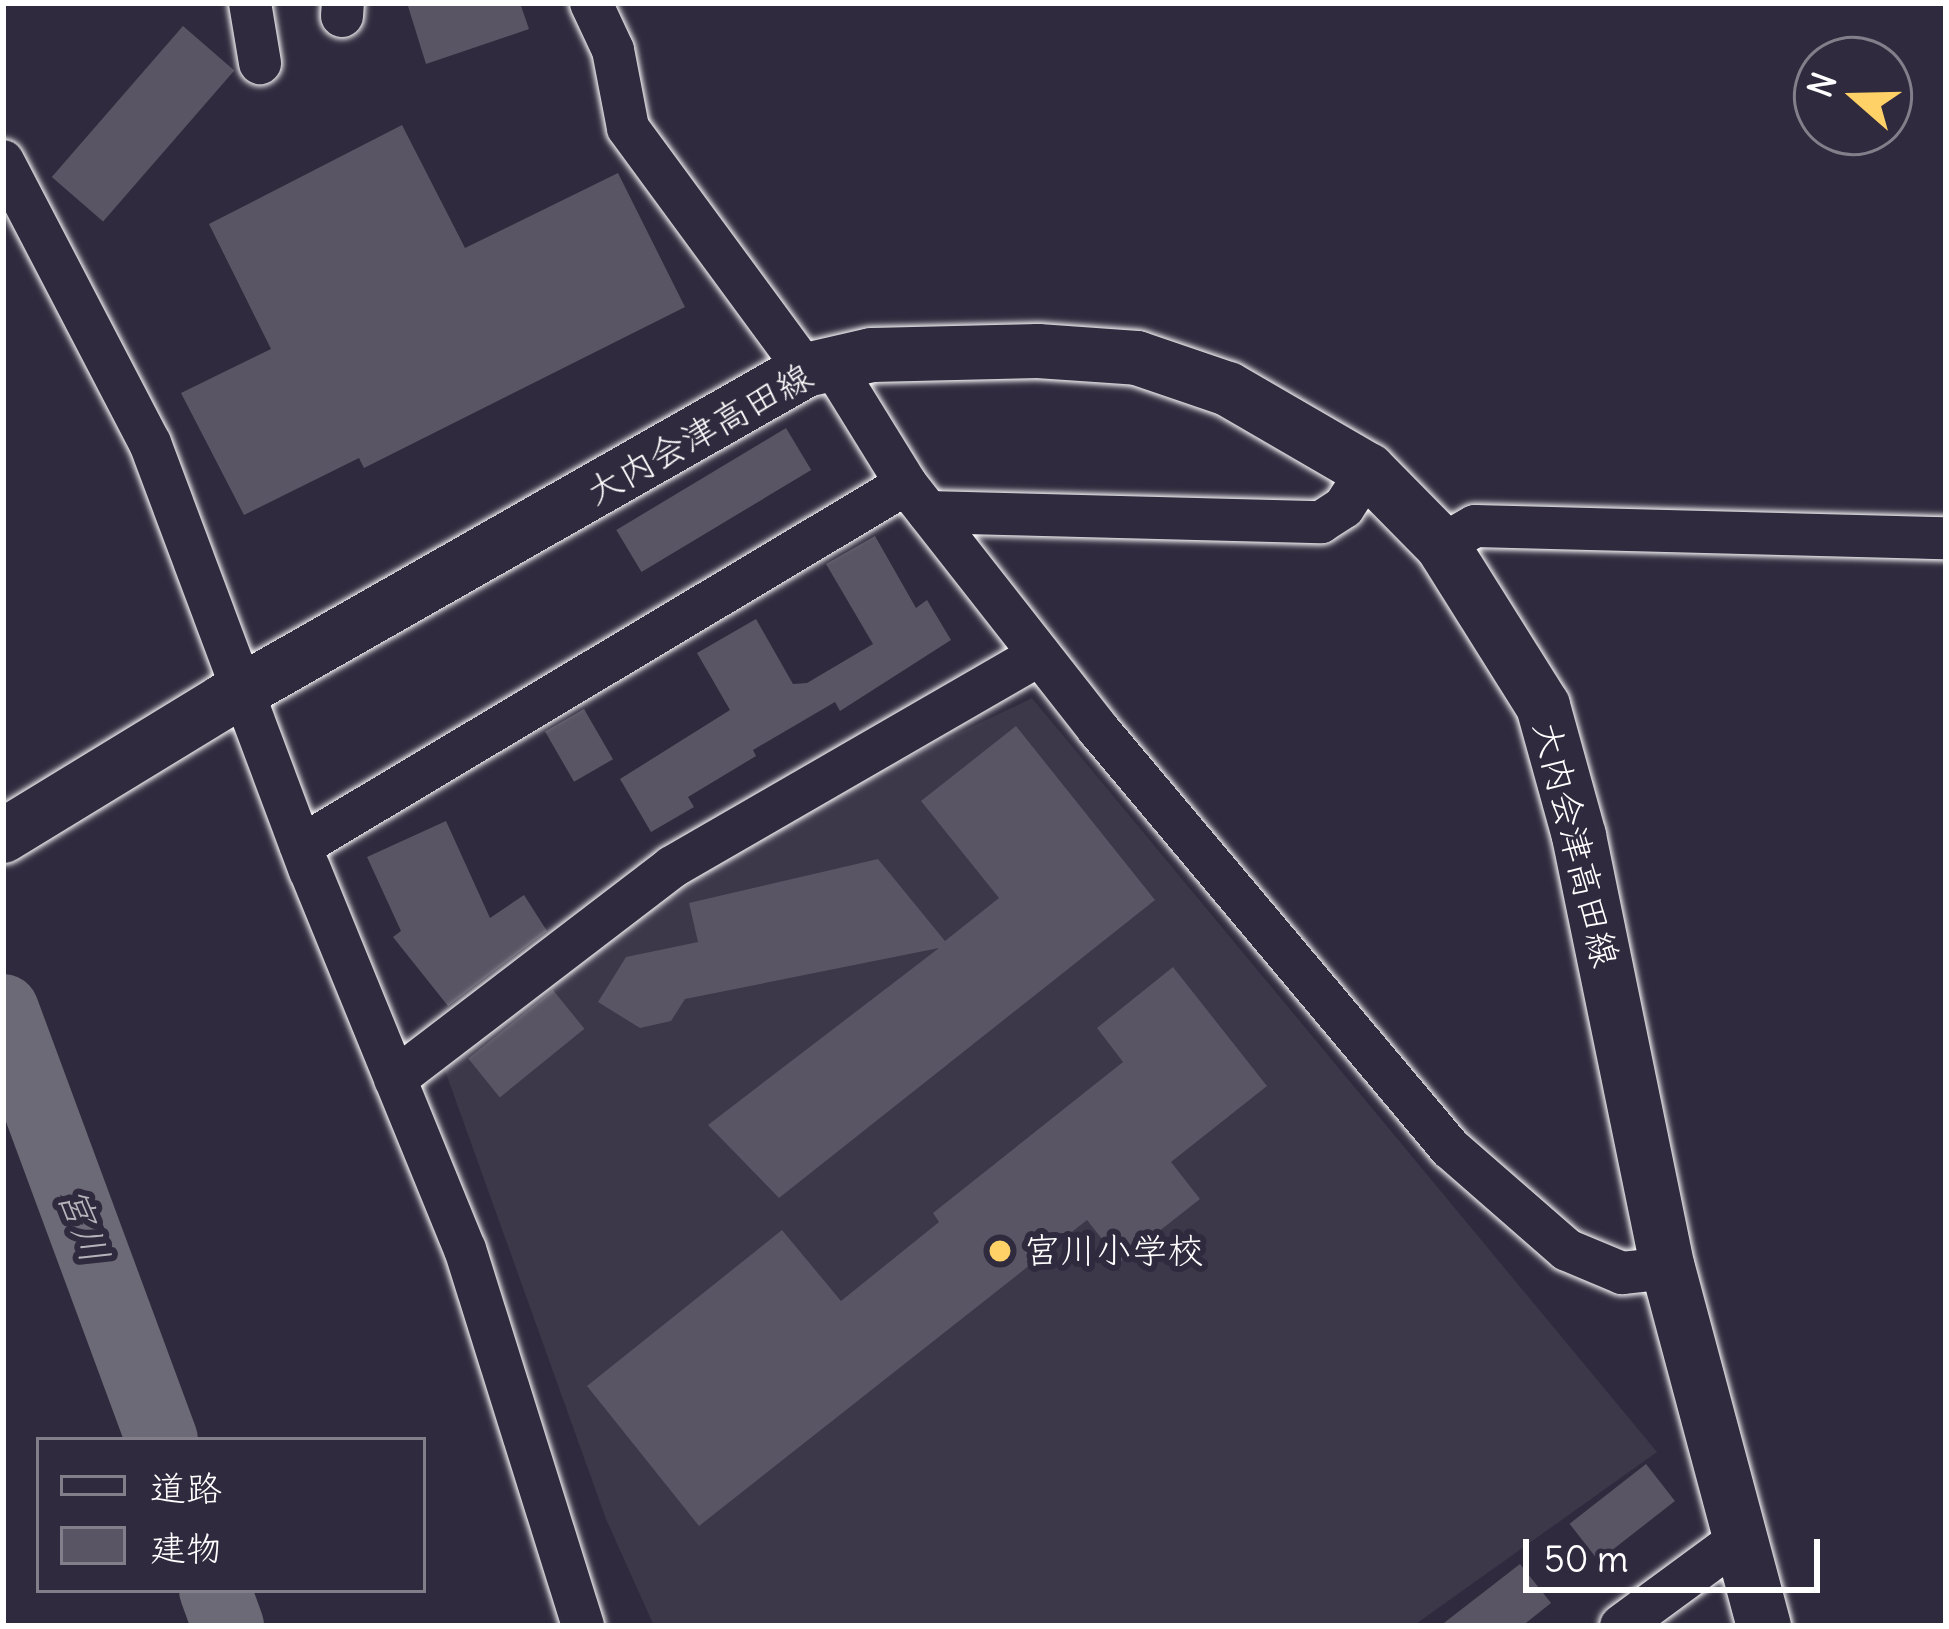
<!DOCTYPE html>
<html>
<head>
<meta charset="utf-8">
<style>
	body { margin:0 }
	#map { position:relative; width:1949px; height:1629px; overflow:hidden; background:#2f2a3d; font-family:Delius,"Klee One",sans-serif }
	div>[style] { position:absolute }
	.built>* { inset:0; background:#3c3749 }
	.river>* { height:72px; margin:-36px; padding:0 36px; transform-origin:36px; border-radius:36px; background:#6d6a77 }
	.building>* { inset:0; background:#595564; transform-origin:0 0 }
	.roads { filter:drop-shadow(0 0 3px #fff) drop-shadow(0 0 3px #fff) }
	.minor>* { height:42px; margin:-21px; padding:0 21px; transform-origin:21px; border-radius:21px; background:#2f2a3d }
	.major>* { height:54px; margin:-27px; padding:0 27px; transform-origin:27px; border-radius:27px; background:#2f2a3d }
	.dots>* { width:33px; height:33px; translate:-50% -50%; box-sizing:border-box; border:6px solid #2f2a3d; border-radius:50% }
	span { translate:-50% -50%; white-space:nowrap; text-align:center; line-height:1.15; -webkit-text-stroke:12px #2f2a3d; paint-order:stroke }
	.street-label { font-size:36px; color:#fff }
	.poi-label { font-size:36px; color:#fff }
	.left { translate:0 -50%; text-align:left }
	.water-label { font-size:39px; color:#b6b4bb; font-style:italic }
	.frame { position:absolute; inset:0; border:6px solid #fff; pointer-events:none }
	.legend { position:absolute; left:36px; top:1437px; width:390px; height:156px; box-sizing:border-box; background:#2f2a3d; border:3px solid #827f8b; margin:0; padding:15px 21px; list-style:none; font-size:36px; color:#fff }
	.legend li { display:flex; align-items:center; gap:24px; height:60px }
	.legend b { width:60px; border:3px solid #827f8b }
	.north { position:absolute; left:1793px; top:36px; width:120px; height:120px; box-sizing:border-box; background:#2f2a3d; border:3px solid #827f8b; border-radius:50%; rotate:290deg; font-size:33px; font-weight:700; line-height:48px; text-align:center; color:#fff }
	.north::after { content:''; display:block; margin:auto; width:42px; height:54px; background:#ffd166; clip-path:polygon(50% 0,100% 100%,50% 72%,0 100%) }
	.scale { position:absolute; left:1523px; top:1539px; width:297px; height:54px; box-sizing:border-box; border:6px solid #fff; border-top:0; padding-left:15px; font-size:36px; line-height:42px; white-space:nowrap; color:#fff; -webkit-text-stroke:9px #2f2a3d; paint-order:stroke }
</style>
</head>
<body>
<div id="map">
	<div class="built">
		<div style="clip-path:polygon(1032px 698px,1657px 1452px,1413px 1626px,654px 1626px,606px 1519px,438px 1051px,675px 869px)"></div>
	</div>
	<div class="river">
		<div style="left:3px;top:1010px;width:458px;rotate:69.7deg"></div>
		<div style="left:215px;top:1590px;width:38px;rotate:70deg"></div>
	</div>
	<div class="building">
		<div style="clip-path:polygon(407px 3px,520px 3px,529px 29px,426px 64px)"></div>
		<div style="left:183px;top:26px;width:68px;height:200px;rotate:41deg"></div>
		<div style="clip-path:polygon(402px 125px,465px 248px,618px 173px,685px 307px,364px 468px,359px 458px,244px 515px,181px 393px,271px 349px,209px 224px)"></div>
		<div style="left:786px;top:428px;width:49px;height:198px;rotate:59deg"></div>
		<div style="clip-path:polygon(875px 536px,916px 608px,927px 600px,951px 640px,840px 711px,835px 702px,753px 750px,756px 756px,688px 797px,694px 807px,651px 832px,620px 779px,730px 710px,697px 653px,756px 619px,793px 684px,807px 683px,873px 644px,826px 564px)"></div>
		<div style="left:584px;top:709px;width:58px;height:45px;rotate:60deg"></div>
		<div style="clip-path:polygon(1016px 726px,1155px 900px,779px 1198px,708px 1125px,939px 948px,685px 999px,671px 1021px,640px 1028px,598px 1002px,626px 957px,698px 942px,689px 903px,878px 859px,945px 941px,999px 898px,921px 801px)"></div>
		<div style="clip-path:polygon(446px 821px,490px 918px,524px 895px,547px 931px,448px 1006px,393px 937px,401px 931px,367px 857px)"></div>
		<div style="clip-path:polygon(1173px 967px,1267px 1086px,1171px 1162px,1200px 1199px,1120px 1262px,1087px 1220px,699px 1526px,587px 1386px,782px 1230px,841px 1301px,939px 1222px,933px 1213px,1123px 1062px,1097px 1028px)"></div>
		<div style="left:553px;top:990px;width:50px;height:109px;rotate:51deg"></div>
		<div style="left:1646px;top:1464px;width:47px;height:97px;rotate:52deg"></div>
		<div style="clip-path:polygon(1520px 1564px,1551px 1603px,1522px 1626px,1440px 1626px)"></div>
	</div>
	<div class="roads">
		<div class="minor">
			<div style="left:250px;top:3px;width:61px;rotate:80.5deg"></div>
			<div style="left:591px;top:3px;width:52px;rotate:64.9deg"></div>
			<div style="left:613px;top:50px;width:79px;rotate:79.1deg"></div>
			<div style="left:628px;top:128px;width:300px;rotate:53.7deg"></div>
			<div style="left:342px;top:16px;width:13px;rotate:-86deg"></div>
			<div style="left:3px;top:161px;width:318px;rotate:62.5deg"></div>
			<div style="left:150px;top:443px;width:456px;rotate:69.5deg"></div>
			<div style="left:310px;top:870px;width:409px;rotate:67.8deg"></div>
			<div style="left:465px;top:1249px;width:395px;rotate:72.6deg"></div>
			<div style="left:832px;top:364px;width:141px;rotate:58.3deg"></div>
			<div style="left:906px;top:484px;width:311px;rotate:51.9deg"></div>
			<div style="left:1098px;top:729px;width:547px;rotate:49.97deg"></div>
			<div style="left:1450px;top:1148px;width:155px;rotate:41.1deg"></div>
			<div style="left:1567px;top:1250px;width:60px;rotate:22.7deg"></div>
			<div style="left:1622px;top:1273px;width:46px;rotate:-6.2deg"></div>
			<div style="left:928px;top:512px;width:393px;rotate:1.5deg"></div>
			<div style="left:1321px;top:522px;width:27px;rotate:-33deg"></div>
			<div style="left:1344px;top:507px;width:44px;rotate:-57deg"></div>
			<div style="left:1442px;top:545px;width:38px;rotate:-30deg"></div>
			<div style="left:1475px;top:526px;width:471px;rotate:1.5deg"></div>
			<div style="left:301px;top:846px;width:705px;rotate:-30.89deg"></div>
			<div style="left:395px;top:1079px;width:349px;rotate:-37.4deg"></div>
			<div style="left:672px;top:867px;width:424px;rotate:-30deg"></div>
			<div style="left:1621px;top:1626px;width:150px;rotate:-36.3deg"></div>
		</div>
		<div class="major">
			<div style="left:3px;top:836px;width:259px;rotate:-31.4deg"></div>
			<div style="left:224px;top:701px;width:670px;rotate:-29.63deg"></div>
			<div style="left:806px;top:370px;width:68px;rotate:-12.8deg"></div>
			<div style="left:872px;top:355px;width:166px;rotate:-1.4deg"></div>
			<div style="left:1038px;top:351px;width:99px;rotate:4deg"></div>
			<div style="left:1137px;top:358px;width:96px;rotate:18.8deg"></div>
			<div style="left:1228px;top:389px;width:162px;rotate:30.1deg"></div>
			<div style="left:1368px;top:470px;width:105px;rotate:45.4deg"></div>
			<div style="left:1442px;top:545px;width:190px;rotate:57.9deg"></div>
			<div style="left:1543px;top:706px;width:135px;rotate:74.5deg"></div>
			<div style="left:1579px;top:836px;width:441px;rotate:78.4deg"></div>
			<div style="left:1668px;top:1268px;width:371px;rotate:75deg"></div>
		</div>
	</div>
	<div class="dots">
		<div style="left:1000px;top:1251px;background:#ffd166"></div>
	</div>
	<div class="street-label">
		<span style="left:699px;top:434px;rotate:-29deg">大内会津高田線</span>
		<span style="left:1576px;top:844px;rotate:76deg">大内会津高田線</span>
	</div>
	<div class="poi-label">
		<span class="left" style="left:1024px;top:1251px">宮川小学校</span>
	</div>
	<div class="water-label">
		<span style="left:83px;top:1225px;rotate:70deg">宮川</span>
	</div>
	<div class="frame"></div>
	<ul class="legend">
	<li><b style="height:15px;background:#2f2a3d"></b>道路</li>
	<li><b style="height:33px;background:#595564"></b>建物</li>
	</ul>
	<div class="north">N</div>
	<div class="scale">50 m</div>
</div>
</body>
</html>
